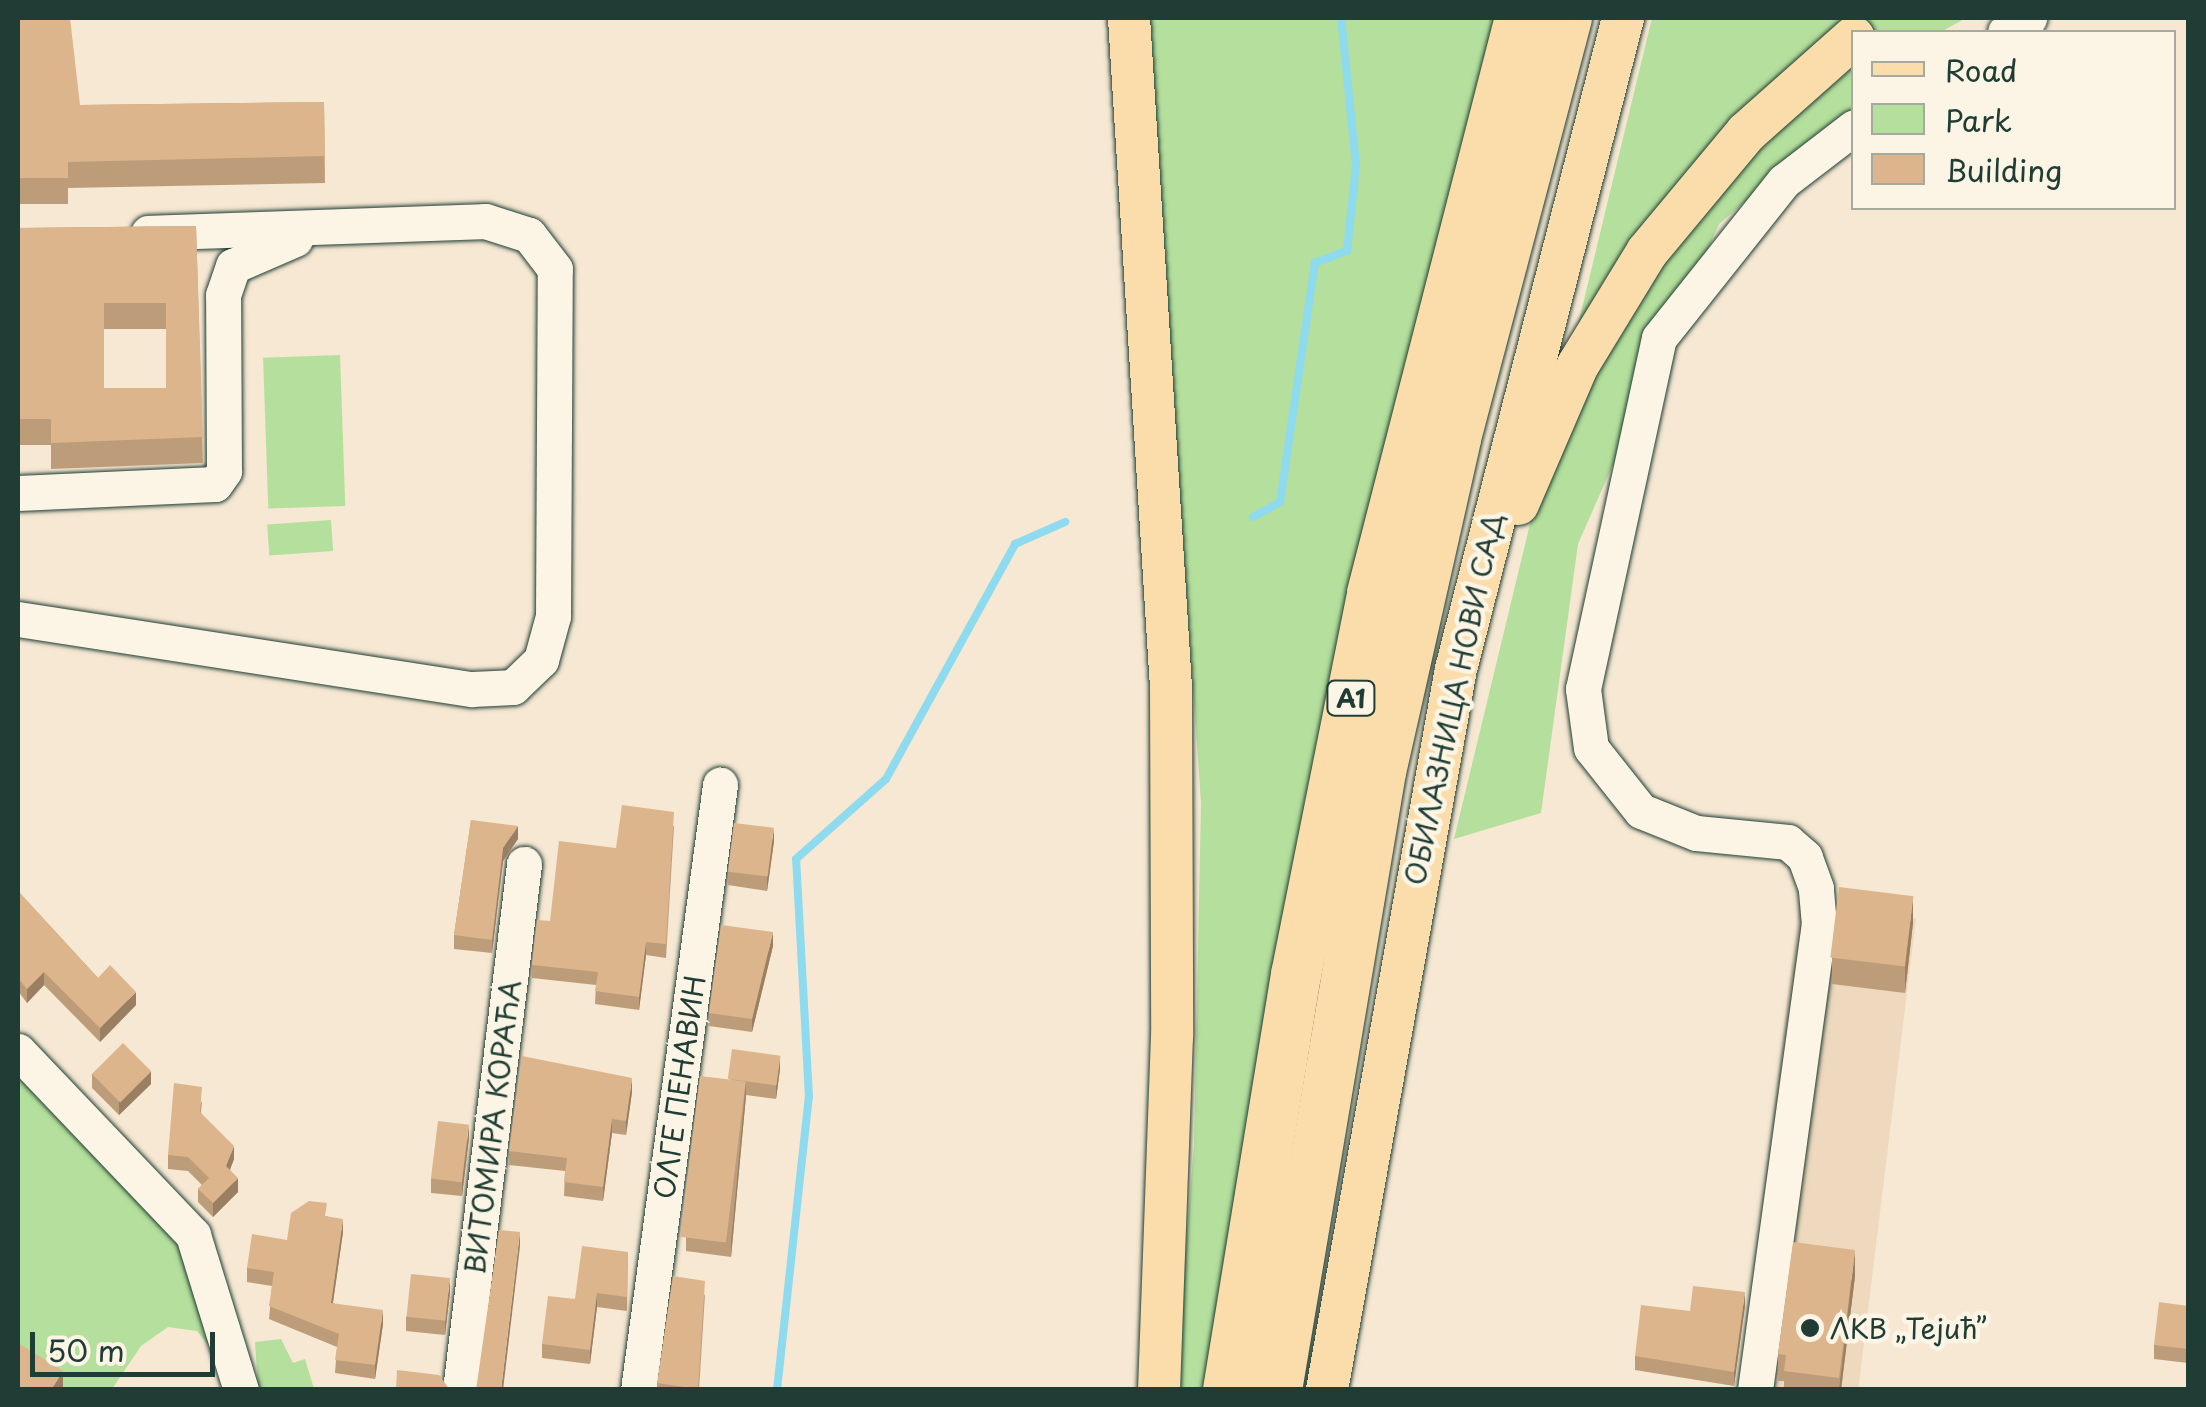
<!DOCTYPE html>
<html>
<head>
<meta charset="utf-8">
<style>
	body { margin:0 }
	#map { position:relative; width:2206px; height:1407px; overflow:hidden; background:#f6e8d3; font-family:"Playpen Sans",sans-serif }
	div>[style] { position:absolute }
	.built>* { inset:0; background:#eed9be; transform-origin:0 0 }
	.green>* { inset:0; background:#b5df9c; transform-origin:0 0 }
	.stream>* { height:8px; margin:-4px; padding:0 4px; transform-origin:4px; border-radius:4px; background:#8edaee }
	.roads { filter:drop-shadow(0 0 2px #1f3d34) drop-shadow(0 0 2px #1f3d34) }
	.minor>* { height:35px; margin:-17.5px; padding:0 17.5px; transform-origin:17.5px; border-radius:17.5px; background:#fcf5e5 }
	.major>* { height:42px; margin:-21px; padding:0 21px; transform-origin:21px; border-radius:21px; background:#faddab }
	.highway>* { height:50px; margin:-25px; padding:0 25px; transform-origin:25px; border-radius:25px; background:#faddab }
	.wall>* { inset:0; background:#bd9c79 }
	.shaded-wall>* { inset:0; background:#9a7f63 }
	.building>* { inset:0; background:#dcb58d; transform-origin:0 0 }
	.dots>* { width:28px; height:28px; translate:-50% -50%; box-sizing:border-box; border:5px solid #fcf5e5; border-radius:50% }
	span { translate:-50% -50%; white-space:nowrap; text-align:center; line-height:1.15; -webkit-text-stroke:9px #fcf5e5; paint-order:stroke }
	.shield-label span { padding:2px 8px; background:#fcf5e5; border:2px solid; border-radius:8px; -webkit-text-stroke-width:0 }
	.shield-label { font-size:25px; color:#1f3d34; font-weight:700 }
	.street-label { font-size:28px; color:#1f3d34 }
	.poi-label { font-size:28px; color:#1f3d34 }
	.left { translate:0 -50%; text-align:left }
	.frame { position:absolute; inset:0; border:20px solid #1f3d34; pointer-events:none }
	.legend { position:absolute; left:1851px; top:30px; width:325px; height:180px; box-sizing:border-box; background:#fcf5e5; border:2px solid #a4ab9e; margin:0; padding:12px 18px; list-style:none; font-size:30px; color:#1f3d34 }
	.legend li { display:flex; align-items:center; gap:20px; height:50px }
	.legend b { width:50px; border:2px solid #a4ab9e }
	.scale { position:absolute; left:30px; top:1332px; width:185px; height:45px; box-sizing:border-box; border:5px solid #1f3d34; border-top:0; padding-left:12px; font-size:30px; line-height:35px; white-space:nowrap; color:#1f3d34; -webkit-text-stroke:8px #fcf5e5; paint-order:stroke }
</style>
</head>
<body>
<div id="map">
	<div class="built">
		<div style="left:1799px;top:904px;width:118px;height:489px;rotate:7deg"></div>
	</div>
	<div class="green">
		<div style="clip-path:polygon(1147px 18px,1496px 18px,1271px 976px,1203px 1390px,1174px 1389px,1194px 1145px,1201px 803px)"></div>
		<div style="clip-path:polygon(1652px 18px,1966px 18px,1941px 32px,1854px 32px,1853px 108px,1719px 224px,1578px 544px,1541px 813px,1454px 839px)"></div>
		<div style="left:340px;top:355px;width:151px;height:77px;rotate:88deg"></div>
		<div style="left:331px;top:520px;width:31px;height:64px;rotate:86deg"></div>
		<div style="clip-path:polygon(18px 1076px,180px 1244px,209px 1346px,197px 1331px,168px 1327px,141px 1346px,112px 1389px,50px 1389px,18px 1370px)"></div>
		<div style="clip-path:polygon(281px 1339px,293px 1363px,305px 1359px,314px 1389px,258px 1389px,255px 1342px)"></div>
	</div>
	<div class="stream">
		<div style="left:1253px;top:517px;width:31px;rotate:-29deg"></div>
		<div style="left:1280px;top:502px;width:242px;rotate:-81.7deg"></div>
		<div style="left:1315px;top:263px;width:34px;rotate:-21deg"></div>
		<div style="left:1347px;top:251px;width:86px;rotate:-84deg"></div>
		<div style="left:1356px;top:165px;width:148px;rotate:-95.8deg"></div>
		<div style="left:777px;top:1390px;width:295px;rotate:-83.8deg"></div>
		<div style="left:809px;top:1097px;width:238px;rotate:-93.1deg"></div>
		<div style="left:796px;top:859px;width:120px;rotate:-41.6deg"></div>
		<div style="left:886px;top:779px;width:268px;rotate:-61.2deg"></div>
		<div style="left:1015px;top:544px;width:55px;rotate:-23.7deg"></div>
	</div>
	<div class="roads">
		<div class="minor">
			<div style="left:2005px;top:32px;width:28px;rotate:-30deg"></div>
			<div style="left:18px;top:493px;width:197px;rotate:-2.6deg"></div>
			<div style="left:215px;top:484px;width:16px;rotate:-55deg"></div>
			<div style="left:224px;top:471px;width:176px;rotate:-90.3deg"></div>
			<div style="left:223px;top:295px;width:31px;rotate:-71deg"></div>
			<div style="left:233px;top:266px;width:68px;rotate:-23.5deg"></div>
			<div style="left:18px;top:619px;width:459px;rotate:8.8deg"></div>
			<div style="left:472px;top:689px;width:41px;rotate:-2.8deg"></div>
			<div style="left:513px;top:687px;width:39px;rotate:-44deg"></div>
			<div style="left:541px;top:660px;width:46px;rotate:-74.7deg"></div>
			<div style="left:553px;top:616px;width:347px;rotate:-89.7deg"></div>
			<div style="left:555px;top:269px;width:43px;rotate:-127.4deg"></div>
			<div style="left:529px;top:235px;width:46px;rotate:-162.3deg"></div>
			<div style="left:485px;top:221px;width:337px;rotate:178deg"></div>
			<div style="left:18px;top:1051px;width:254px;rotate:46.4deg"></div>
			<div style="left:193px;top:1235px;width:162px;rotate:72.8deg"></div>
			<div style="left:460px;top:1390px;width:530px;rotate:-83.06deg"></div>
			<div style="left:638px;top:1390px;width:611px;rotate:-82.28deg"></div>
			<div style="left:1755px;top:1390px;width:469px;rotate:-82.2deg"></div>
			<div style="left:1819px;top:925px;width:37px;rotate:-95deg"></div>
			<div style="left:1816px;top:888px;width:33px;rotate:-110deg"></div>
			<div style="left:1805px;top:857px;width:23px;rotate:-139deg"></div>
			<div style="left:1788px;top:842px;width:92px;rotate:-174.4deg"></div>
			<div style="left:1696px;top:833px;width:59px;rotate:-158.2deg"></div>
			<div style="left:1641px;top:811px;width:80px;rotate:-128.4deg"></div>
			<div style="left:1591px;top:748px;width:60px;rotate:-97.7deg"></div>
			<div style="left:1583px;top:689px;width:359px;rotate:-77.8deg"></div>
			<div style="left:1659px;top:338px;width:201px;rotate:-51.5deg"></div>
			<div style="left:1784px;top:181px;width:88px;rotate:-37.6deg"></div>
		</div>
		<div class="major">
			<div style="left:1129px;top:18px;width:670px;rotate:86.41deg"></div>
			<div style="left:1171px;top:687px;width:349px;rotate:89.8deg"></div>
			<div style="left:1172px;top:1036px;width:354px;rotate:92.1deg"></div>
			<div style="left:1518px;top:504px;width:151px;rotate:-66.7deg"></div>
			<div style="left:1578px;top:365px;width:132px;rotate:-58.6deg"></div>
			<div style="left:1647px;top:252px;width:155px;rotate:-50.2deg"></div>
			<div style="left:1746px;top:133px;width:144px;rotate:-41.6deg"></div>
			<div style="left:1327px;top:1390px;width:732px;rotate:-79.86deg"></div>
			<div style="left:1456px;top:669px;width:672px;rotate:-75.61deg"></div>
		</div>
		<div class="highway">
			<div style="left:1228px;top:1390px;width:421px;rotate:-80.7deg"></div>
			<div style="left:1296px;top:975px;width:389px;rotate:-78.7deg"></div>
			<div style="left:1372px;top:593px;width:594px;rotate:-75.57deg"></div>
			<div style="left:1277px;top:1390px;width:627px;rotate:-80.45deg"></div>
			<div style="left:1381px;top:772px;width:342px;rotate:-77.3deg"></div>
			<div style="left:1456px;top:438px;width:434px;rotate:-75.2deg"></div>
		</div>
	</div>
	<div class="wall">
		<div style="clip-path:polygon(18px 18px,80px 105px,324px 102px,325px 183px,68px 188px,68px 204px,18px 204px)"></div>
		<div style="clip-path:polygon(evenodd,196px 226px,203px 463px,51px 469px,51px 445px,18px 445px,18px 228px,196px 226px,104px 329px,166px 329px,166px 388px,104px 388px,104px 329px)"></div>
		<div style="clip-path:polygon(471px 820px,518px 839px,503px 861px,492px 953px,454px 949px,454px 935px)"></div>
		<div style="clip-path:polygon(674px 826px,666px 958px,646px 955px,639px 1010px,595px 1004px,596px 985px,532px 978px,532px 965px,550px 921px,616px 848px)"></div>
		<div style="clip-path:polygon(774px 841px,767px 891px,728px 885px,728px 872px)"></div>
		<div style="clip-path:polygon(18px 891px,98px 978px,136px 1005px,100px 1042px,44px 985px,27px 1003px,18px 991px)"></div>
		<div style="clip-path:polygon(1913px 923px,1905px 993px,1832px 984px,1832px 958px)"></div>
		<div style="clip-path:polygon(773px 946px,752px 1032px,709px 1026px,709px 1013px)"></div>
		<div style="clip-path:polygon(780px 1069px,776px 1099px,746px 1095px,731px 1257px,686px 1251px,686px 1237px,728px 1080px)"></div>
		<div style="clip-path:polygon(92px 1074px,151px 1084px,119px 1115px,92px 1088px)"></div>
		<div style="clip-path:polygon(632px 1092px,626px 1135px,612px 1133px,603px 1201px,564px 1196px,565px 1171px,509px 1165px,509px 1151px)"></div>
		<div style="clip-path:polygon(202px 1101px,201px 1113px,234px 1159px,230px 1170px,238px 1192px,213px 1217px,198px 1202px,198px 1189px,202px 1185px,188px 1171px,168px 1169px,168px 1155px)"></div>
		<div style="clip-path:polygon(469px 1138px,462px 1196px,431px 1193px,431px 1179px)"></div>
		<div style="clip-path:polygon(327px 1216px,343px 1232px,333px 1303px,383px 1324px,375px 1379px,335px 1373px,337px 1347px,269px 1319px,272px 1286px,247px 1282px,247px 1268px,287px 1240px)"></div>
		<div style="clip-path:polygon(628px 1252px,627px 1311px,597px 1307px,590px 1364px,542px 1358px,542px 1344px,575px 1299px)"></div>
		<div style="clip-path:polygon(1855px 1276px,1841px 1390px,1784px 1390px,1784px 1381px,1778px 1381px,1778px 1354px)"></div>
		<div style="clip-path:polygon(450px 1292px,445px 1335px,406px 1331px,406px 1317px)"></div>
		<div style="clip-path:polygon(705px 1294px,699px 1390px,657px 1390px,657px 1383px)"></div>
		<div style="clip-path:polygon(1745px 1306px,1734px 1386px,1635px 1370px,1635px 1356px,1690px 1311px)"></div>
		<div style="clip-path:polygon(2188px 1306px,2188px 1363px,2154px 1359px,2154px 1345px)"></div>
	</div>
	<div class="shaded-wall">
		<div style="clip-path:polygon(518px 826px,518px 839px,503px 861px,492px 953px,492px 940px,503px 848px)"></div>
		<div style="clip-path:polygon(774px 828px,774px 841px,767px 891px,767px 877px)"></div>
		<div style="clip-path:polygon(1913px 896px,1913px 923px,1905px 993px,1905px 967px)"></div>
		<div style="clip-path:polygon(773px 932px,773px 946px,752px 1032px,752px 1019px)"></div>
		<div style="clip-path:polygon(646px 942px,646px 955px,639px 1010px,639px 997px)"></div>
		<div style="clip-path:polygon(44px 972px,44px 985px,27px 1003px,27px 989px)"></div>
		<div style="clip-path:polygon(136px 992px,136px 1005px,100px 1042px,100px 1028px)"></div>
		<div style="clip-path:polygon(780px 1056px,780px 1069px,776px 1099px,776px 1086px)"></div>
		<div style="clip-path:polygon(151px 1071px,151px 1084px,119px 1115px,119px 1101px)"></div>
		<div style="clip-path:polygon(632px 1078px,632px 1092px,626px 1135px,626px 1121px)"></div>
		<div style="clip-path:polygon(746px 1082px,746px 1096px,731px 1257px,731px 1243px)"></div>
		<div style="clip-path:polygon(612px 1119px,612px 1133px,603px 1201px,603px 1187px)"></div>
		<div style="clip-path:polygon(469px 1125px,469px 1138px,462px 1196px,462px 1183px)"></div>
		<div style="clip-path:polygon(234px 1146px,234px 1159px,226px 1179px,226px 1166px)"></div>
		<div style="clip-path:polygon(238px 1178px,238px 1192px,213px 1217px,213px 1203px)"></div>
		<div style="clip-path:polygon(343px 1219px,343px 1232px,331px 1316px,331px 1303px)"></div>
		<div style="clip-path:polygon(520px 1232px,520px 1246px,503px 1390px,501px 1390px)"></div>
		<div style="clip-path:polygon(1855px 1250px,1855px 1276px,1841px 1390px,1839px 1390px)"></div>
		<div style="clip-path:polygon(450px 1278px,450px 1292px,445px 1335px,445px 1322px)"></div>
		<div style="clip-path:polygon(1745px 1292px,1745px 1306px,1734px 1386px,1734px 1372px)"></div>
		<div style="clip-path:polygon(597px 1293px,597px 1307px,590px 1364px,590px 1350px)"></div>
		<div style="clip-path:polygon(383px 1310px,383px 1324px,375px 1379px,375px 1365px)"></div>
		<div style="clip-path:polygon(63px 1371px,63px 1390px,51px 1390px)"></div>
	</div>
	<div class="building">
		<div style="clip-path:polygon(18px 18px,70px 18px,80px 105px,324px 102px,325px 156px,68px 162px,68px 178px,18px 178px)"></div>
		<div style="clip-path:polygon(evenodd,196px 226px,203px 437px,51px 443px,51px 419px,18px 419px,18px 228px,196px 226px,104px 303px,166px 303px,166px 388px,104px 388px,104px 303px)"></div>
		<div style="clip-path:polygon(622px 805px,674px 812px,666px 944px,646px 942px,639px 997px,595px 991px,598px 972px,532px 965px,537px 920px,550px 921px,559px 841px,616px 848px)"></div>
		<div style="clip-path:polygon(471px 820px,518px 826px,503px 848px,492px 940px,454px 935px)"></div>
		<div style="left:734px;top:823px;width:40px;height:49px;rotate:7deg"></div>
		<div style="left:1839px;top:887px;width:75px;height:71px;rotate:7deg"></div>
		<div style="clip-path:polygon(18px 891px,98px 978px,110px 965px,136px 992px,100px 1028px,44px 972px,27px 989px,18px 978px)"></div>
		<div style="clip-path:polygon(721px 925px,773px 932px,752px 1019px,709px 1013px)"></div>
		<div style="left:123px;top:1043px;width:40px;height:44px;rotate:45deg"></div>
		<div style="left:732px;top:1049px;width:49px;height:30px;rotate:8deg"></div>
		<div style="clip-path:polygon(522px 1056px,632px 1078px,626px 1121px,612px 1119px,603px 1187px,564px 1182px,567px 1158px,509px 1151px)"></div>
		<div style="left:700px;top:1076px;width:46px;height:162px;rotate:7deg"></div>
		<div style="clip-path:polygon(174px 1083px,202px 1087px,200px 1112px,234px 1146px,226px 1166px,238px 1178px,213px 1203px,198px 1189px,209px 1178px,188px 1157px,168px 1155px)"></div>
		<div style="left:438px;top:1121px;width:31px;height:58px;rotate:7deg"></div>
		<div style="clip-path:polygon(309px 1201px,327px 1203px,325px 1216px,343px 1219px,331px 1303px,383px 1310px,375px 1365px,335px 1360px,339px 1334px,269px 1306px,274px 1272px,247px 1268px,252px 1234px,287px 1240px,291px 1213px)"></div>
		<div style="clip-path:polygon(499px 1230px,520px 1232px,501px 1390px,476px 1390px)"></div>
		<div style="clip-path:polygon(1793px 1242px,1855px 1250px,1839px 1378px,1784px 1371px,1786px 1355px,1778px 1354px)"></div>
		<div style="clip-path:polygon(582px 1246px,628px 1252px,627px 1297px,597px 1293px,590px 1350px,542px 1344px,548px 1296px,575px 1299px)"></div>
		<div style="left:411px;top:1274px;width:39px;height:43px;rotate:6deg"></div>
		<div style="clip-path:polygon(673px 1276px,705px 1281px,698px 1389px,657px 1383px)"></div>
		<div style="clip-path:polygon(1693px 1286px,1745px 1292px,1734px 1372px,1635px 1356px,1641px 1305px,1690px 1311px)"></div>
		<div style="clip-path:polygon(2159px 1302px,2188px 1306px,2188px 1349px,2154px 1345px)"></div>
		<div style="clip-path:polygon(18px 1343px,63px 1371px,51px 1390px,18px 1390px)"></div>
		<div style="clip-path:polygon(397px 1370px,439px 1375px,450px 1390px,396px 1390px)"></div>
	</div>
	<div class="dots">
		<div style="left:1810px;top:1328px;background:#1f3d34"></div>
	</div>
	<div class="shield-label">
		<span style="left:1351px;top:698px">A1</span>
	</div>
	<div class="street-label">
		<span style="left:1453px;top:699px;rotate:-78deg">ОБИЛАЗНИЦА НОВИ САД</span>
		<span style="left:679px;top:1087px;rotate:-82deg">ОЛГЕ ПЕНАВИН</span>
		<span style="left:492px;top:1127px;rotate:-83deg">ВИТОМИРА КОРАЋА</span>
	</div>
	<div class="poi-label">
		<span class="left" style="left:1830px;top:1328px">ЛКВ „Тејић”</span>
	</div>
	<div class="frame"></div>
	<ul class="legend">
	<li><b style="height:12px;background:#faddab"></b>Road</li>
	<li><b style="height:28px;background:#b5df9c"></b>Park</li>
	<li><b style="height:28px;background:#dcb58d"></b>Building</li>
	</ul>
	<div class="scale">50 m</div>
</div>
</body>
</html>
